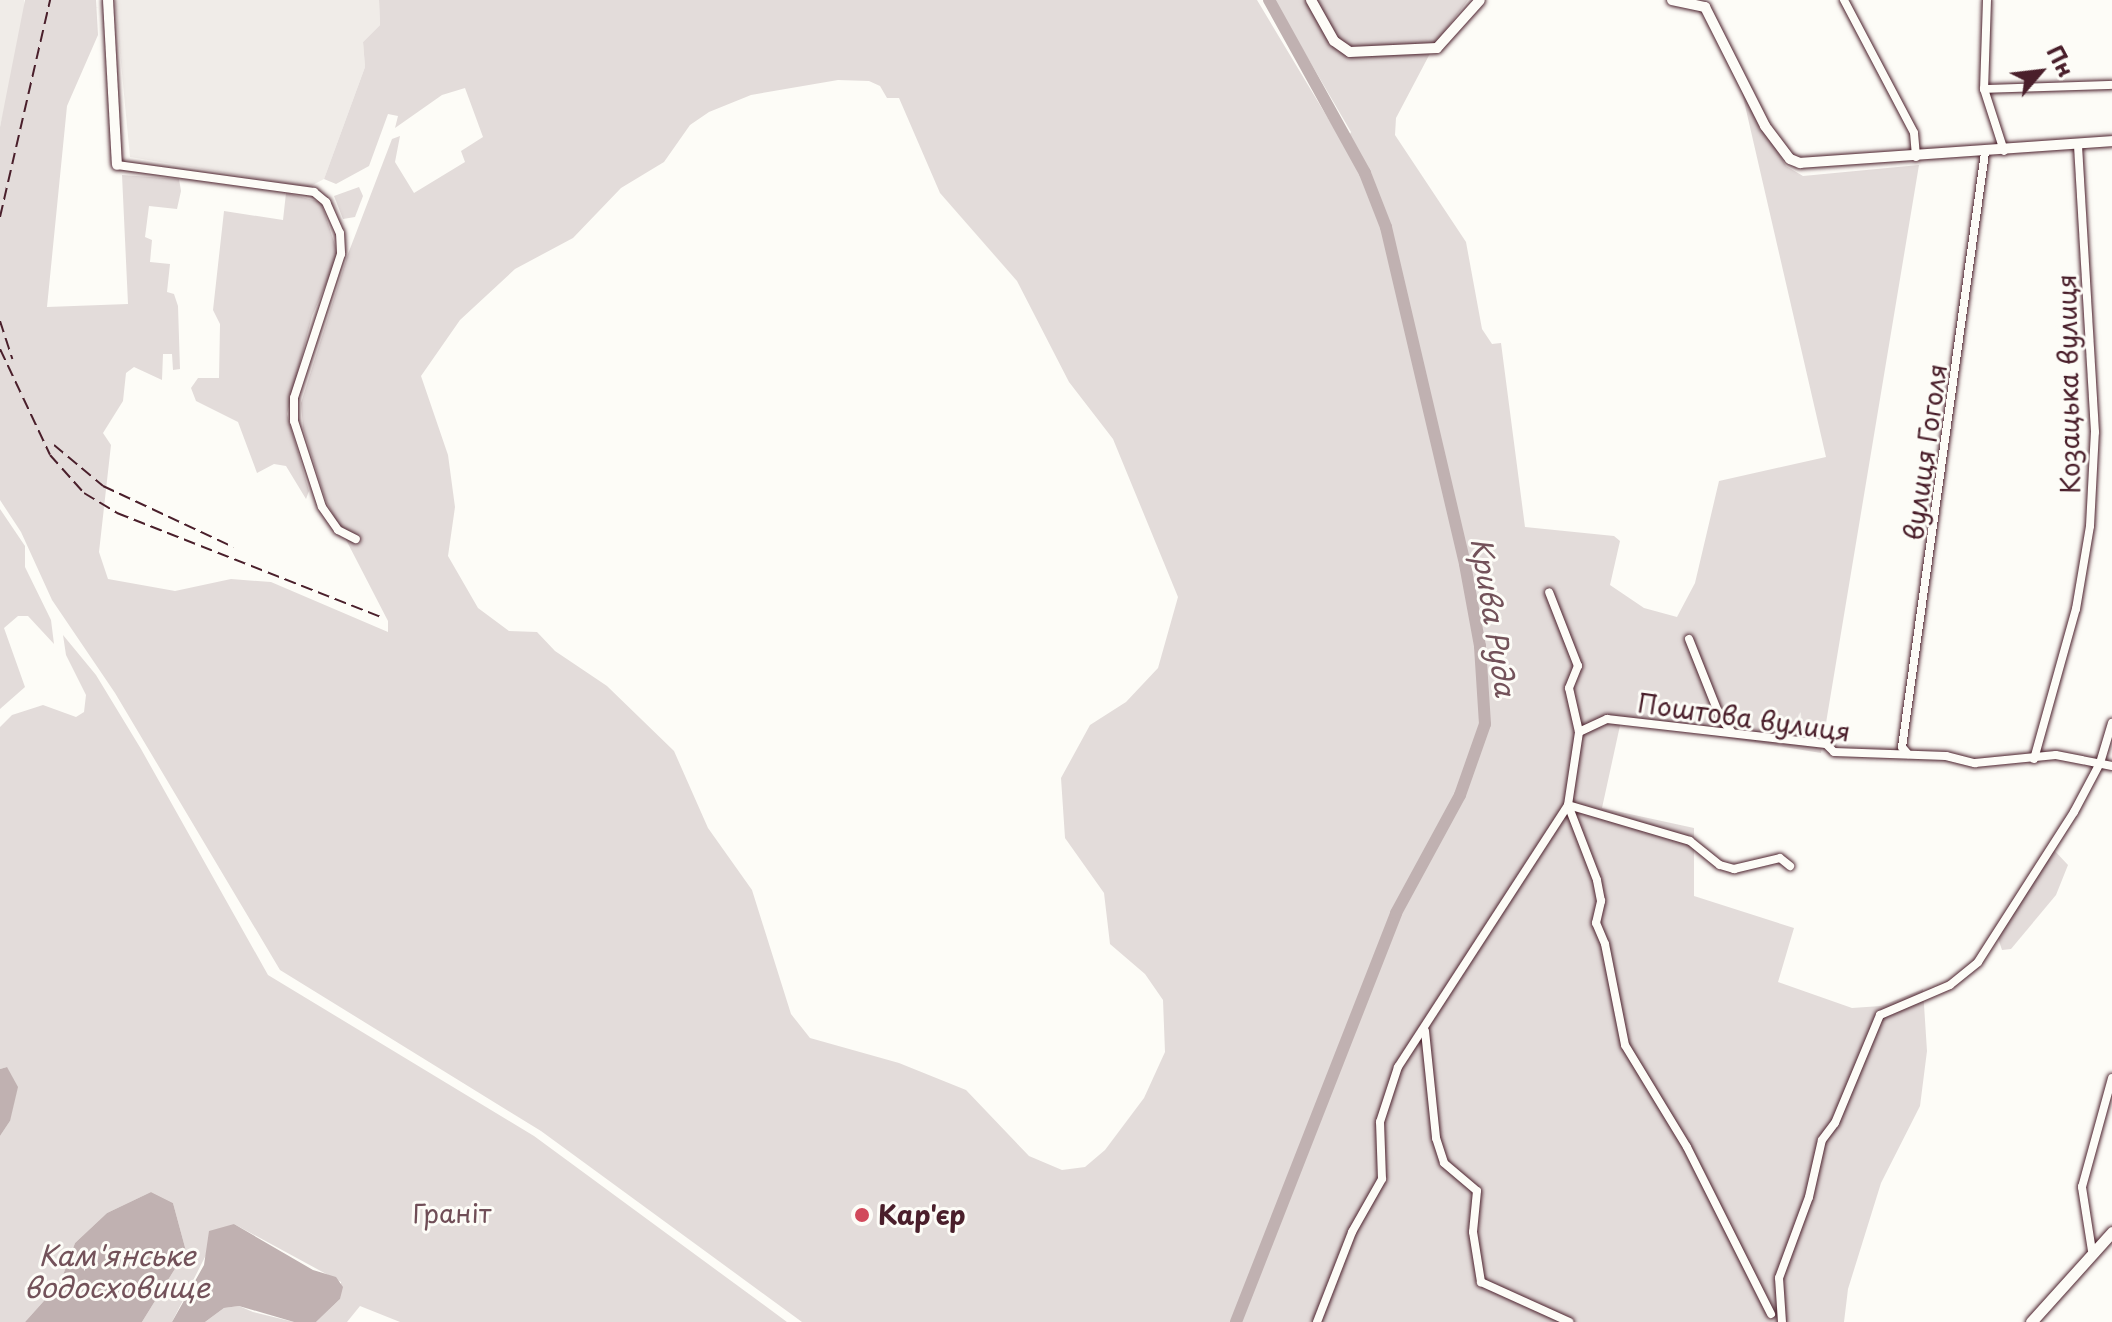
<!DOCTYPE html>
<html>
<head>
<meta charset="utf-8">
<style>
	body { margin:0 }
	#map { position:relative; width:2112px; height:1322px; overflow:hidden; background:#fdfcf7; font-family:"Playpen Sans",sans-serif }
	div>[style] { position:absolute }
	.built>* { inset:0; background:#f0ece8 }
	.green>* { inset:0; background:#e3dcda }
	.water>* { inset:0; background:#c0b1b1 }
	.river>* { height:12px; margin:-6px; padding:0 6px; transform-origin:6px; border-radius:6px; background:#c0b1b1 }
	.roads { filter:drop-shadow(0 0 2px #4a1f2b) drop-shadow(0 0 2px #4a1f2b) }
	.minor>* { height:8px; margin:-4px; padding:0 4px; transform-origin:4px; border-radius:4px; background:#fdfcf7 }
	.tertiary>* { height:10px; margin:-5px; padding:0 5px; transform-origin:5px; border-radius:5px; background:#fdfcf7 }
	.secondary>* { height:11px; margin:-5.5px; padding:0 5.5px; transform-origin:5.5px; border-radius:5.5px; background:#fdfcf7 }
	.rail>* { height:2px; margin-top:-1px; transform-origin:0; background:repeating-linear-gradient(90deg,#4a1f2b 0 12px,transparent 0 18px) }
	.dots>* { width:22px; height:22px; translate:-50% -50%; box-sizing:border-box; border:4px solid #fdfcf7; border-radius:50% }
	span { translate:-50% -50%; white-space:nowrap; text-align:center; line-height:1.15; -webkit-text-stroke:6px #fdfcf7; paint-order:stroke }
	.street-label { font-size:26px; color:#4a1f2b }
	.park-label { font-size:26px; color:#704e57 }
	.poi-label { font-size:26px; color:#4a1f2b; font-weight:700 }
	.left { translate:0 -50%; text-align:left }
	.water-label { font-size:28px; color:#73525a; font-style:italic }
	.north { position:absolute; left:2000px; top:32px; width:80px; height:80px; -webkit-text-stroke:6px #fdfcf7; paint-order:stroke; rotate:62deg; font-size:22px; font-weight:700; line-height:32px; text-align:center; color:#4a1f2b }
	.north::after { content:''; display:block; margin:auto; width:28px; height:36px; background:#4a1f2b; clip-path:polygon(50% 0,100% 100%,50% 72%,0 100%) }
</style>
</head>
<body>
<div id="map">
	<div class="built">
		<div style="clip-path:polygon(0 0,24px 0,26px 15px,0 127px)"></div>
		<div style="clip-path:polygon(115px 0,379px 0,380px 25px,363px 42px,365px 67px,324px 179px,309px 187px,130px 157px)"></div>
	</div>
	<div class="green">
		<div style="clip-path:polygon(evenodd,25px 0,96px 0,98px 35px,67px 106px,47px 307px,128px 304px,122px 175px,179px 179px,181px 191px,177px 209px,149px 206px,145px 237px,152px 240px,150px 262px,170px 264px,167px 292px,174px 294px,178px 306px,180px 369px,173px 370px,172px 354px,163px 354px,162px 380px,134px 367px,126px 373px,123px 401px,103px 433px,111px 445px,99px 552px,108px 579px,175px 591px,231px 579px,271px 582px,388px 632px,388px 621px,326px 501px,303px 428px,301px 403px,348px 254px,392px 139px,400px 136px,395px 162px,414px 193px,465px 162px,461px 151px,483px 137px,465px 88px,442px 95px,395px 128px,398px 116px,388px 114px,369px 166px,336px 184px,324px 179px,365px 67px,363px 42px,380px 25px,379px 0,1257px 0,1344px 145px,1351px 132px,1274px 0,1468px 0,1435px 44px,1396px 118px,1395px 135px,1466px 242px,1482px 329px,1492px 344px,1501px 343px,1525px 527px,1614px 536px,1620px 541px,1610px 585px,1644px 608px,1677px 617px,1695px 583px,1719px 481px,1826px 457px,1741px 88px,1786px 166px,1803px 176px,1919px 165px,1821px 753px,1621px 721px,1602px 808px,1694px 828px,1694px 896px,1794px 928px,1778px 982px,1852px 1008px,1881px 1006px,1923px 989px,1927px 1051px,1920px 1106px,1881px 1183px,1848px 1289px,1844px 1322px,802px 1322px,541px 1131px,280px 970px,115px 693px,52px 600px,21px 532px,0 500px,0 127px,25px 0,838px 80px,869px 81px,880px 86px,887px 98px,899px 98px,940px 193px,1017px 281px,1069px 382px,1113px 439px,1178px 597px,1158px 668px,1126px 702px,1090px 725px,1061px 778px,1065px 838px,1104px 893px,1110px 944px,1145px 974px,1163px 1000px,1165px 1052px,1144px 1098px,1105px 1150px,1085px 1167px,1062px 1170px,1029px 1156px,966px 1090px,899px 1063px,810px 1038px,791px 1014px,752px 890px,708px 828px,674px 751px,607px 686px,555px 651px,537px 632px,509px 631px,478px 608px,448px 556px,455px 507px,448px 455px,421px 376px,460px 320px,515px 269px,573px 238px,621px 188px,664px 162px,690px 125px,709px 112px,751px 95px,838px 80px)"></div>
		<div style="clip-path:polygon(359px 187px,363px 196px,355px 217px,343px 219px,334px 196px)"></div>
		<div style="clip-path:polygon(286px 193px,321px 202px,336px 248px,336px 261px,312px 316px,287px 414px,309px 491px,306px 499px,286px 466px,274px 464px,257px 473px,238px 422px,196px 401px,191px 388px,198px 378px,219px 378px,220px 324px,213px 310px,224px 211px,283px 220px)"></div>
		<div style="clip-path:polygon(0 509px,25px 546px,25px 567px,51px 620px,54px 644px,28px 616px,18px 616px,4px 628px,25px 687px,0 709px)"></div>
		<div style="clip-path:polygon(63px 635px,96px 675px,141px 749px,268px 975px,534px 1136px,787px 1322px,400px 1322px,360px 1306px,347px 1322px,316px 1322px,340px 1299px,341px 1282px,234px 1224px,205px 1257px,172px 1322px,142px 1322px,186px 1251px,173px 1203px,151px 1192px,107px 1213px,75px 1243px,60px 1283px,25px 1322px,0 1322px,0 1136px,10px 1121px,7px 1067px,0 1069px,0 727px,12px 715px,43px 705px,76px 717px,84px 712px,86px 695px,66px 655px)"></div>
		<div style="clip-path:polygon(2053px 849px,2068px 865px,2056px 895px,2011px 949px,2002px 950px,1998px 938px)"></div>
		<div style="clip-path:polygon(239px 1306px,253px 1312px,294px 1322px,205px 1322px,224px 1308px)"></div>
	</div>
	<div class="water">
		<div style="clip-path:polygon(7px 1067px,18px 1087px,10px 1121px,0 1136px,0 1069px)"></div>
		<div style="clip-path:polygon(151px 1192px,173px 1203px,186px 1251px,142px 1322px,25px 1322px,60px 1283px,75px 1243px,107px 1213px)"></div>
		<div style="clip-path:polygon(234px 1224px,313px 1270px,336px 1277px,343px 1287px,340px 1299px,316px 1322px,294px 1322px,239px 1306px,224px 1308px,205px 1322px,172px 1322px,204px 1265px,209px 1231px)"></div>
	</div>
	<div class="river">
		<div style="left:1236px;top:1322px;width:439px;rotate:-68.6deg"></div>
		<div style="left:1396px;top:913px;width:134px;rotate:-61.5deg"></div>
		<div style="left:1460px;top:795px;width:75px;rotate:-70.6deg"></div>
		<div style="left:1485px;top:724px;width:78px;rotate:-93.7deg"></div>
		<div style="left:1480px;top:646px;width:83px;rotate:-100.4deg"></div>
		<div style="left:1465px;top:564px;width:346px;rotate:-103.2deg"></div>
		<div style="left:1386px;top:227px;width:58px;rotate:-111.3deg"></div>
		<div style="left:1365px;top:173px;width:198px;rotate:-119deg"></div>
	</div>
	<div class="roads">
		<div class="minor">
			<div style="left:1844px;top:0;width:150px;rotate:62.2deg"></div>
			<div style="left:1914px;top:133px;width:24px;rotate:85deg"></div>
			<div style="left:1987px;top:0;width:89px;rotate:91.9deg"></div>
			<div style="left:1984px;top:89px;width:65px;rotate:72.1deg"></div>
			<div style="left:1984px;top:89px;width:128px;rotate:-1.8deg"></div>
			<div style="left:117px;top:165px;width:199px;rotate:7.8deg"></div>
			<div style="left:314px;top:192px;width:16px;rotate:40deg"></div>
			<div style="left:326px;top:202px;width:34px;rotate:66deg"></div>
			<div style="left:340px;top:233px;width:21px;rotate:87deg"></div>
			<div style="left:341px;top:254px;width:151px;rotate:108.1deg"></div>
			<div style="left:294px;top:398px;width:23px;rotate:90deg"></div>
			<div style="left:294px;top:421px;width:90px;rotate:72deg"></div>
			<div style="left:322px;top:507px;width:28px;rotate:55deg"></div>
			<div style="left:338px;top:530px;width:20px;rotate:27deg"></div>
			<div style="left:1689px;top:639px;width:84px;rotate:68.3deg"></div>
			<div style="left:1720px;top:717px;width:18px;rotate:52deg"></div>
			<div style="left:1579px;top:732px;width:31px;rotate:-25deg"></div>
			<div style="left:1607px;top:719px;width:220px;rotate:6.5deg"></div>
			<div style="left:1826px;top:744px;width:11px;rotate:45deg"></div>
			<div style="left:1834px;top:752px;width:112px;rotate:2deg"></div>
			<div style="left:1946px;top:756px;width:30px;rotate:14deg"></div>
			<div style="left:1975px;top:763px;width:81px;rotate:-5.6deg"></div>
			<div style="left:2056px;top:755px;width:57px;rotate:11.1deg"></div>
			<div style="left:1908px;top:754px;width:9px;rotate:-131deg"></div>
			<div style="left:1902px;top:747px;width:600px;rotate:-82.05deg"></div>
			<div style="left:2034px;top:759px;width:156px;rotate:-74.4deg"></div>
			<div style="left:2076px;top:609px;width:84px;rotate:-80.4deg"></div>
			<div style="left:2090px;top:526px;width:94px;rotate:-87deg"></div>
			<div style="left:2095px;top:432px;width:288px;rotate:-93.4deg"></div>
			<div style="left:1425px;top:1031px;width:108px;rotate:84.1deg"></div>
			<div style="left:1436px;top:1138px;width:26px;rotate:72deg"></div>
			<div style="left:1444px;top:1163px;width:43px;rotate:40.3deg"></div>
			<div style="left:1477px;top:1191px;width:41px;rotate:95.6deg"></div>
			<div style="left:1473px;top:1232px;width:51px;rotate:80.9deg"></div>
			<div style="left:1481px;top:1282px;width:97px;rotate:24.4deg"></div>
			<div style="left:2092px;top:1251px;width:65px;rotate:-98.9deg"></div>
			<div style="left:2082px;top:1187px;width:113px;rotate:-74.6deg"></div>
			<div style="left:1771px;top:1314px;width:187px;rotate:-116.7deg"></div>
			<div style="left:1687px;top:1147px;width:119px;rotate:-121.3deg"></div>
			<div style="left:1625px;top:1045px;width:103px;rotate:-101.2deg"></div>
			<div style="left:1605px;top:944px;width:23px;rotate:-113deg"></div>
			<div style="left:1596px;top:923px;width:23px;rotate:-77deg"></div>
			<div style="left:1601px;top:901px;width:21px;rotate:-101deg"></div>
			<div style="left:1597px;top:880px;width:80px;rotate:-111.1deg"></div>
			<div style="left:1568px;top:805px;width:127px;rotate:16.4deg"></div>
			<div style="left:1690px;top:841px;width:38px;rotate:39deg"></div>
			<div style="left:1720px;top:865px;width:15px;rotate:16deg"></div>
			<div style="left:1734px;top:869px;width:47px;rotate:-13.4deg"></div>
			<div style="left:1780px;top:858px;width:13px;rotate:39deg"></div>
			<div style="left:1317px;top:1322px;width:97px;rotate:-68.7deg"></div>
			<div style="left:1352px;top:1232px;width:61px;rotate:-60.5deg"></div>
			<div style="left:1382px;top:1179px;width:57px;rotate:-92deg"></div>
			<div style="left:1380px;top:1122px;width:58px;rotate:-71.9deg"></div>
			<div style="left:1398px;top:1067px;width:312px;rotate:-57deg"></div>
			<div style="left:1568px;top:805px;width:74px;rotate:-81.4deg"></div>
			<div style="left:1579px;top:732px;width:45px;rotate:-102.8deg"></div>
			<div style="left:1569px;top:688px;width:24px;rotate:-68deg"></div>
			<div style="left:1578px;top:666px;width:79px;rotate:-111.4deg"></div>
			<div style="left:1782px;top:1322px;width:44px;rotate:-93.9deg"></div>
			<div style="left:1779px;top:1278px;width:86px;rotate:-69.7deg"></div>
			<div style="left:1809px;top:1197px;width:58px;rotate:-77.2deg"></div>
			<div style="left:1822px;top:1140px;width:21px;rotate:-53deg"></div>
			<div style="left:1835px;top:1123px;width:117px;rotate:-67.4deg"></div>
			<div style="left:1880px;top:1015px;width:76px;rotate:-23.2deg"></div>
			<div style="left:1950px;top:985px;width:36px;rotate:-39deg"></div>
			<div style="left:1978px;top:962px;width:178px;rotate:-57.4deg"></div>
			<div style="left:2074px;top:812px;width:55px;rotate:-62deg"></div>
			<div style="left:2100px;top:763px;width:42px;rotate:-73.3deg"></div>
		</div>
		<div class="tertiary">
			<div style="left:108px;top:0;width:165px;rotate:86.9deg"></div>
			<div style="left:1311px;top:0;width:47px;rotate:60.7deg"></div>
			<div style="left:1334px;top:41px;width:19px;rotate:35deg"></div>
			<div style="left:1350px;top:52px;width:87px;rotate:-2.6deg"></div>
			<div style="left:1437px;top:48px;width:64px;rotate:-48.1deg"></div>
			<div style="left:1672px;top:0;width:34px;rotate:12deg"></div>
			<div style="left:1705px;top:7px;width:133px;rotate:63.2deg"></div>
			<div style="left:1765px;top:126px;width:41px;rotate:52.9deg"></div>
			<div style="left:1790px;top:159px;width:11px;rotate:22deg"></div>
			<div style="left:1800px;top:163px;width:313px;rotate:-4deg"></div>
		</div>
		<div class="secondary">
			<div style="left:2031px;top:1322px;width:121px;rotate:-48deg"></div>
		</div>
	</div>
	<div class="rail">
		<div style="left:0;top:217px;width:223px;rotate:-77deg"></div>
		<div style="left:0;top:321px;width:40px;rotate:72deg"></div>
		<div style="left:0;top:349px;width:117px;rotate:64.7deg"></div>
		<div style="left:50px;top:455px;width:51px;rotate:48.2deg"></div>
		<div style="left:84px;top:493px;width:39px;rotate:31deg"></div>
		<div style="left:117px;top:513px;width:286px;rotate:21.5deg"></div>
		<div style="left:54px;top:445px;width:64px;rotate:39.9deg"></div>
		<div style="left:103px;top:486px;width:144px;rotate:25.1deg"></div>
	</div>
	<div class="dots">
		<div style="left:862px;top:1215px;background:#d1495b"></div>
	</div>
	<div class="street-label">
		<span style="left:2068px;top:384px;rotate:-91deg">Козацька вулиця</span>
		<span style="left:1925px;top:452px;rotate:-82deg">вулиця Гоголя</span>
		<span style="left:1744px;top:717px;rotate:8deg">Поштова вулиця</span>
	</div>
	<div class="park-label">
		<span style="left:452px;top:1213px">Граніт</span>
	</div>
	<div class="poi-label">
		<span class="left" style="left:878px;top:1215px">Кар'єр</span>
	</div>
	<div class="water-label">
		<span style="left:1494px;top:617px;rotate:81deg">Крива Руда</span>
		<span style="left:117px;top:1271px">Кам'янське<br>водосховище</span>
	</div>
	<div class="north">Пн</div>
</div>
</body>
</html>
